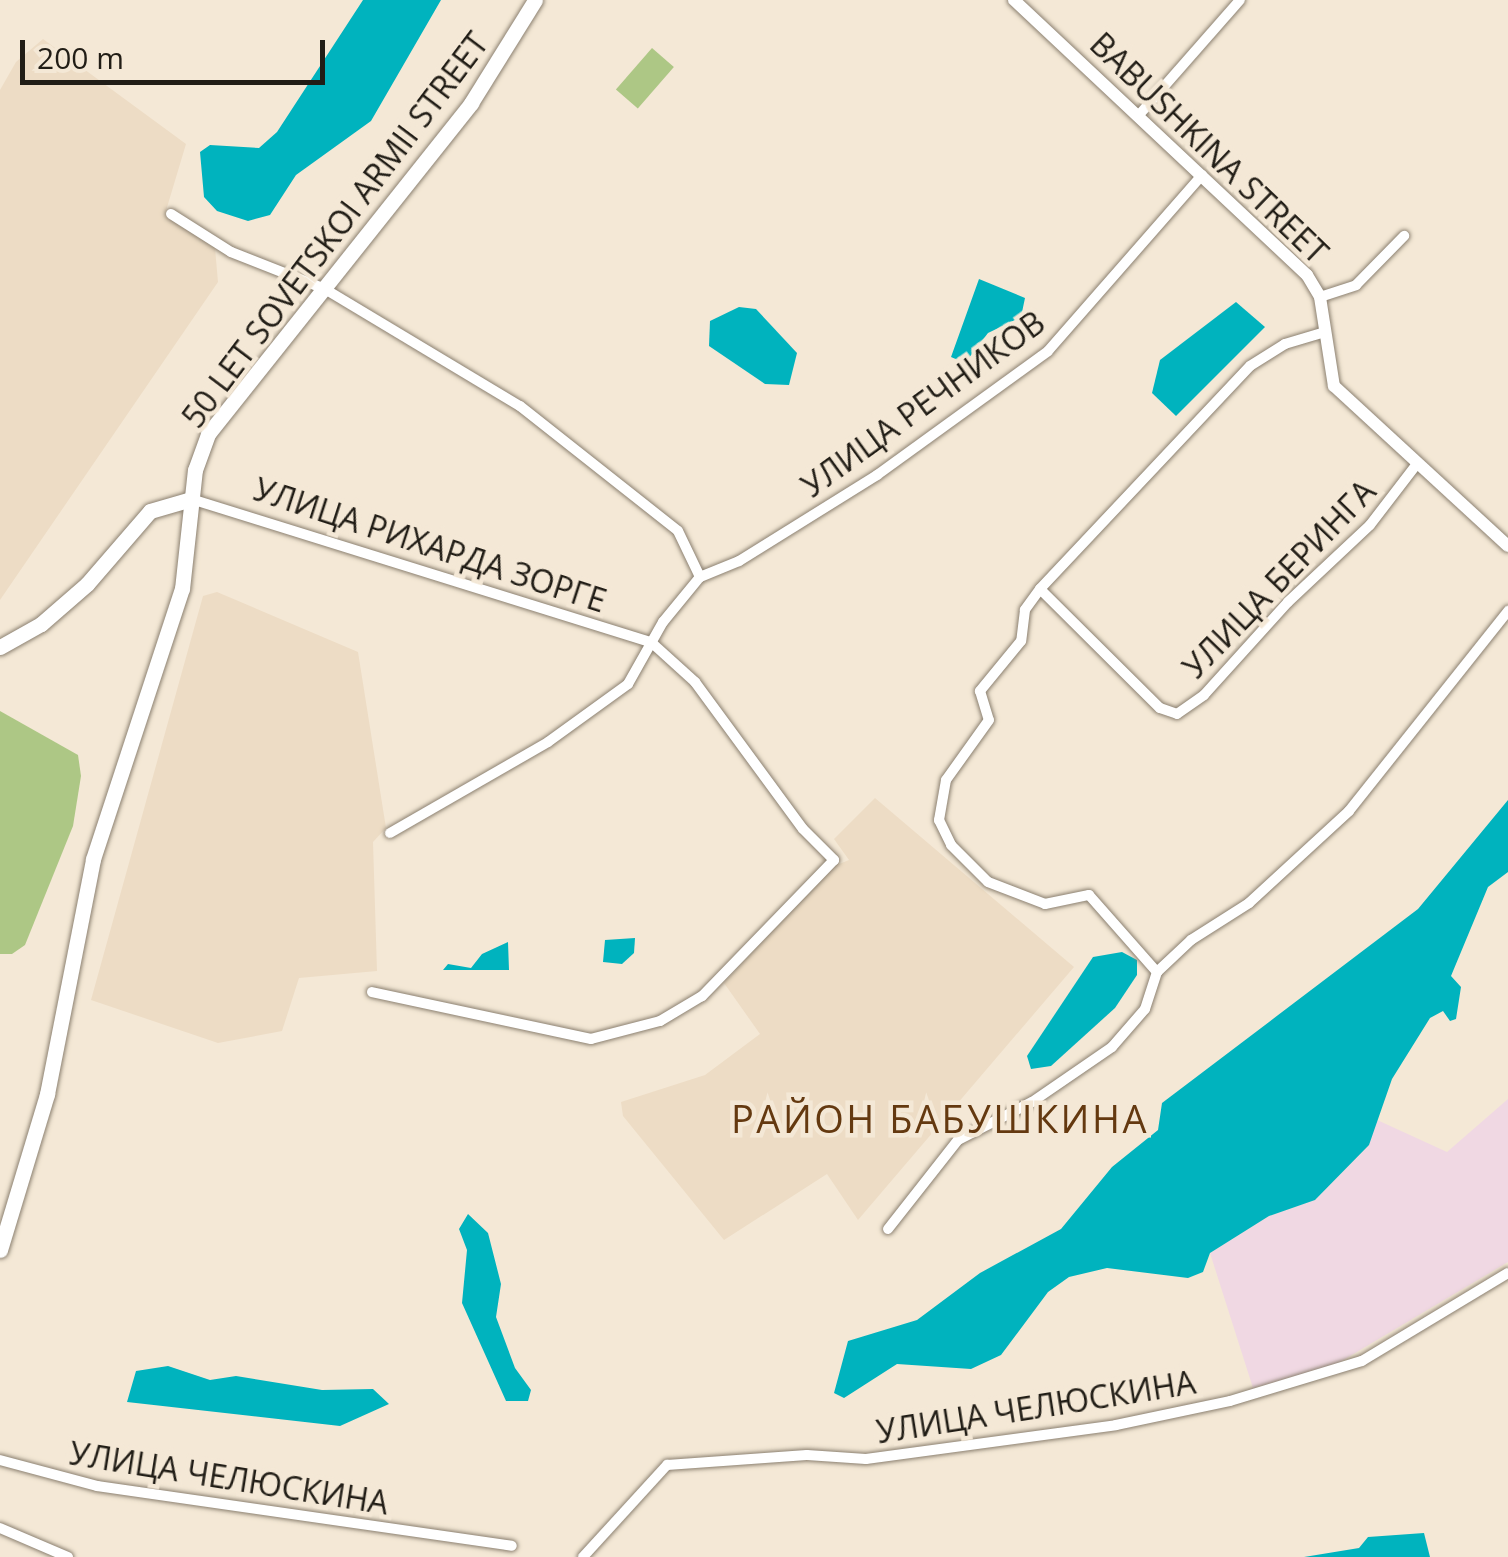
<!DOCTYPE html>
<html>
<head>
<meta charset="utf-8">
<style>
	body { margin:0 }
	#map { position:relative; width:1508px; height:1557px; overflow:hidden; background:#f4e8d6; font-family:"Open Sans",sans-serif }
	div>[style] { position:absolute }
	.commercial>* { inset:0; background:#f0d8e3 }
	.built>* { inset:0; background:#eddcc5 }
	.green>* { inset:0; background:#adc785; transform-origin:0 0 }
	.water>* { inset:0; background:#00b3be }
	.roads { filter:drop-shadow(0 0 2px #8b8070) drop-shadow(0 0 2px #8b8070) }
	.minor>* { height:10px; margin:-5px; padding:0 5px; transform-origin:5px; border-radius:5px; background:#fff }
	.tertiary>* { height:12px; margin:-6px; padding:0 6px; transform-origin:6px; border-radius:6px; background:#fff }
	.secondary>* { height:15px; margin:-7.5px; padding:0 7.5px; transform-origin:7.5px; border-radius:7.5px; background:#fff }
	span { translate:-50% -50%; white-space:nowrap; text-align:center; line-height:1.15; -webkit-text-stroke:9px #f4e8d6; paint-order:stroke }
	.street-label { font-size:32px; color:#211d16 }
	.quarter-label { font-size:38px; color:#643910; letter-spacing:2.5px }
	.scale { position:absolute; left:20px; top:40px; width:305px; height:45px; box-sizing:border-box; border:5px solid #211d16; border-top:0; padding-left:12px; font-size:30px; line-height:35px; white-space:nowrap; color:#211d16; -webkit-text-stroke:8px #f4e8d6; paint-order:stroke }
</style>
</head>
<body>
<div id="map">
	<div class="commercial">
		<div style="clip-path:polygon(1508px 1099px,1508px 1262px,1335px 1365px,1253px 1388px,1210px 1253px,1269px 1216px,1315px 1200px,1369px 1145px,1375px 1119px,1447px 1152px)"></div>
	</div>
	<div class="built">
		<div style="clip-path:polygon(43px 39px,186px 144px,165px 214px,215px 248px,218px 282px,0 600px,0 90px,16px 62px)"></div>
		<div style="clip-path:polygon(217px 592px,358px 652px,386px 828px,373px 842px,377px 971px,299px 978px,282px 1031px,218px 1043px,91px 1000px,203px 596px)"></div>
		<div style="clip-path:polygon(875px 798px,1074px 967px,858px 1220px,827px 1174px,724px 1240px,623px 1116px,621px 1102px,705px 1075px,760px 1034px,724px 983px,832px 867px,849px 860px,834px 839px)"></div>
	</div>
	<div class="green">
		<div style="left:652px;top:48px;width:29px;height:55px;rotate:41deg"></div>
		<div style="clip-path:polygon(0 711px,78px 755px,81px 776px,73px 826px,25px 945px,12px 954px,0 954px)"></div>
	</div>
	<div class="water">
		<div style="clip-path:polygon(363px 0,441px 0,371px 121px,296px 175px,270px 215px,248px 221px,217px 211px,204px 197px,200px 152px,210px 145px,259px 148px,277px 132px)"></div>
		<div style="clip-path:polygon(979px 279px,1025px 298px,1021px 317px,988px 333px,965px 363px,951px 357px)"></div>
		<div style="clip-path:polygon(1236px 302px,1265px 327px,1176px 416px,1152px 393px,1160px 360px)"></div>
		<div style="clip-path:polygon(739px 307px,756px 309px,797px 353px,789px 385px,765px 384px,709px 346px,710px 321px)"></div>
		<div style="clip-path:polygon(1508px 800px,1508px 872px,1488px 887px,1451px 976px,1461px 987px,1456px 1019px,1450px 1021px,1443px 1011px,1430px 1018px,1392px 1079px,1369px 1145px,1315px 1200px,1269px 1216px,1210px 1253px,1203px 1272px,1188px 1278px,1107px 1268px,1069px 1277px,1048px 1292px,1001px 1355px,971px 1369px,897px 1364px,844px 1398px,834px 1393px,848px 1341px,917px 1320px,980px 1273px,1061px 1229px,1112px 1167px,1158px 1130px,1162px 1103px,1418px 909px)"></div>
		<div style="clip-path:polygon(635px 938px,634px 953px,622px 964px,603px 962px,605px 940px)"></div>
		<div style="clip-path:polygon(508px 942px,509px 970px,443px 970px,448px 964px,471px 968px,482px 954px)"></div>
		<div style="clip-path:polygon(1122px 952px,1137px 960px,1137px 975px,1115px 1008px,1051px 1066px,1031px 1069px,1027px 1056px,1093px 957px)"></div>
		<div style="clip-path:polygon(468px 1214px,488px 1233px,501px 1284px,496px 1317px,515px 1368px,531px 1390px,528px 1401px,506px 1401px,462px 1303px,467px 1250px,459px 1229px)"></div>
		<div style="clip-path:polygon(168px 1366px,210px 1380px,236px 1376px,322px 1390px,373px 1389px,389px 1404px,340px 1426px,127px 1402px,136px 1371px)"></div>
		<div style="clip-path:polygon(1424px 1533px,1430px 1557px,1304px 1557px,1359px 1548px,1368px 1537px)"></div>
	</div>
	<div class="roads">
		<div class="minor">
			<div style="left:1139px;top:115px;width:153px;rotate:-48.7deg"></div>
			<div style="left:171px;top:214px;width:71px;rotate:32.3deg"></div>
			<div style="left:231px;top:252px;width:101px;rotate:21.5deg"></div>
			<div style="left:325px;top:289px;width:227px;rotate:31deg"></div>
			<div style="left:520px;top:406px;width:201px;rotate:38.3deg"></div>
			<div style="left:678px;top:531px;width:51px;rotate:64.4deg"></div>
			<div style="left:1320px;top:297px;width:38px;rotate:-18deg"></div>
			<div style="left:1356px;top:285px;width:69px;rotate:-45.6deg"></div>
			<div style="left:1325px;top:332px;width:42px;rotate:163.3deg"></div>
			<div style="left:1285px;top:344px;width:41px;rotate:147.8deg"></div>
			<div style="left:1250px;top:366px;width:306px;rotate:133.3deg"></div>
			<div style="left:1040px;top:589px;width:169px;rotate:44.8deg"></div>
			<div style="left:1160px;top:708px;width:18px;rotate:19deg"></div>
			<div style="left:1177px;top:714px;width:33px;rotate:-35deg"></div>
			<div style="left:1204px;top:695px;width:125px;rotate:-47.9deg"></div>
			<div style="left:1288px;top:602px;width:112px;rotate:-43.2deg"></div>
			<div style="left:1370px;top:525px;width:76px;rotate:-52.5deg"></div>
			<div style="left:191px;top:499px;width:483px;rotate:17.3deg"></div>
			<div style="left:652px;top:643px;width:58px;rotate:42.2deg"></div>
			<div style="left:695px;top:682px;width:182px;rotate:53.7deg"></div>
			<div style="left:803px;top:829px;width:44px;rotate:45deg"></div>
			<div style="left:834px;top:860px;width:190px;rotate:134.1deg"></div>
			<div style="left:702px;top:996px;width:49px;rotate:149.2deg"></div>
			<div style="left:660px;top:1021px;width:71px;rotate:165.4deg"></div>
			<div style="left:591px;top:1039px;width:224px;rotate:-167.9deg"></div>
			<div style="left:1040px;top:589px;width:26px;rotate:126deg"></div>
			<div style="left:1025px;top:610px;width:31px;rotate:97deg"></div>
			<div style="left:1021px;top:641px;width:65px;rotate:129.4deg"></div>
			<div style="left:980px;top:691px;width:30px;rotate:73deg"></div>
			<div style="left:989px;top:720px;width:74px;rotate:125.6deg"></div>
			<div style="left:946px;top:780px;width:41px;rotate:99.9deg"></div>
			<div style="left:939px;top:820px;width:28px;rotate:64deg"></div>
			<div style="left:951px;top:845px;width:52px;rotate:45deg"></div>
			<div style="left:988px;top:882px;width:61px;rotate:21.1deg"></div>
			<div style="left:1045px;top:904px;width:45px;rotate:-11.6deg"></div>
			<div style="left:1089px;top:895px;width:103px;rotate:48.6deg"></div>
			<div style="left:390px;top:833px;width:182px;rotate:-29.9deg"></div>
			<div style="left:548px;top:742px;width:99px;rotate:-35.9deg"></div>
			<div style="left:628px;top:684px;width:71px;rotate:-60.6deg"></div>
			<div style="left:663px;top:622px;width:58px;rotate:-50.6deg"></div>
			<div style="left:700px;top:577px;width:42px;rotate:-22.3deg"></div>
			<div style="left:739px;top:561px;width:163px;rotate:-31.9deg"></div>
			<div style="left:877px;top:475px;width:211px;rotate:-35.9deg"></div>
			<div style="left:1048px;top:351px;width:234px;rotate:-48.8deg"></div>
			<div style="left:888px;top:1229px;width:113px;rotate:-51.8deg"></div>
			<div style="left:958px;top:1140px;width:83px;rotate:-27.2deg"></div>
			<div style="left:1032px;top:1102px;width:97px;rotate:-34.5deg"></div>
			<div style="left:1112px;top:1047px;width:50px;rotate:-49deg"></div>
			<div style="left:1145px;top:1009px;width:39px;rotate:-72deg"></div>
			<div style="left:1157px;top:972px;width:47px;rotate:-43.3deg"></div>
			<div style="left:1191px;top:940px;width:69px;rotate:-32.5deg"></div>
			<div style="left:1249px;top:903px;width:136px;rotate:-42.6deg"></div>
			<div style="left:1349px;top:811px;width:256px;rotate:-51.5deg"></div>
			<div style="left:0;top:1460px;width:100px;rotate:15deg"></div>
			<div style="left:97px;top:1486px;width:419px;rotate:8.2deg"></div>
			<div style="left:0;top:1528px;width:74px;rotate:23.1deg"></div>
			<div style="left:583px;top:1557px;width:125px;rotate:-47.6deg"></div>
			<div style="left:667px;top:1465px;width:140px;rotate:-4.1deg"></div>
			<div style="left:807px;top:1455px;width:59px;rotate:3.9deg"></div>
			<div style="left:866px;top:1459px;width:252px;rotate:-7.7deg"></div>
			<div style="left:1116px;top:1425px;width:116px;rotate:-11.9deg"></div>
			<div style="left:1230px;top:1401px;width:138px;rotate:-16.9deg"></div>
			<div style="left:1362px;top:1361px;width:170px;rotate:-31.1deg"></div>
		</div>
		<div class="tertiary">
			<div style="left:1014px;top:0;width:402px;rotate:43.2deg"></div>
			<div style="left:1307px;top:275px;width:26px;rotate:59deg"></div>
			<div style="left:1320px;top:297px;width:90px;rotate:81.1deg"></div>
			<div style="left:1334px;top:386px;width:236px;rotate:42.6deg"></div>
		</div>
		<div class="secondary">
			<div style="left:0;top:647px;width:47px;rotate:-29.3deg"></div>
			<div style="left:41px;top:624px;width:61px;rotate:-41deg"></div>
			<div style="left:87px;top:584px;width:96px;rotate:-49.2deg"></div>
			<div style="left:150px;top:511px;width:43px;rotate:-16.3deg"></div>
			<div style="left:0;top:1250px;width:163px;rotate:-73.2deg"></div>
			<div style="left:47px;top:1094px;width:239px;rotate:-78.9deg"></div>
			<div style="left:93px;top:859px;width:284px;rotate:-71.8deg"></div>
			<div style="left:182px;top:589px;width:120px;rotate:-83.8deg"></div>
			<div style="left:195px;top:470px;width:38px;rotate:-70deg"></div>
			<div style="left:208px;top:434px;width:423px;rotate:-51.5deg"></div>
			<div style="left:471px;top:103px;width:121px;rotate:-58.1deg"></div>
		</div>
	</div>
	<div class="street-label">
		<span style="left:1209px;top:148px;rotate:44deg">BABUSHKINA STREET</span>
		<span style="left:335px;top:230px;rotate:-53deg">50 LET SOVETSKOI ARMII STREET</span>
		<span style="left:923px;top:404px;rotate:-36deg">УЛИЦА РЕЧНИКОВ</span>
		<span style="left:430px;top:545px;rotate:18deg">УЛИЦА РИХАРДА ЗОРГЕ</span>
		<span style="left:1279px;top:579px;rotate:-46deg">УЛИЦА БЕРИНГА</span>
		<span style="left:1036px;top:1407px;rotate:-9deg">УЛИЦА ЧЕЛЮСКИНА</span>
		<span style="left:229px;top:1478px;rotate:9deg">УЛИЦА ЧЕЛЮСКИНА</span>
	</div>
	<div class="quarter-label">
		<span style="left:940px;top:1119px">РАЙОН БАБУШКИНА</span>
	</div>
	<div class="scale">200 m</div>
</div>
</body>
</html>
